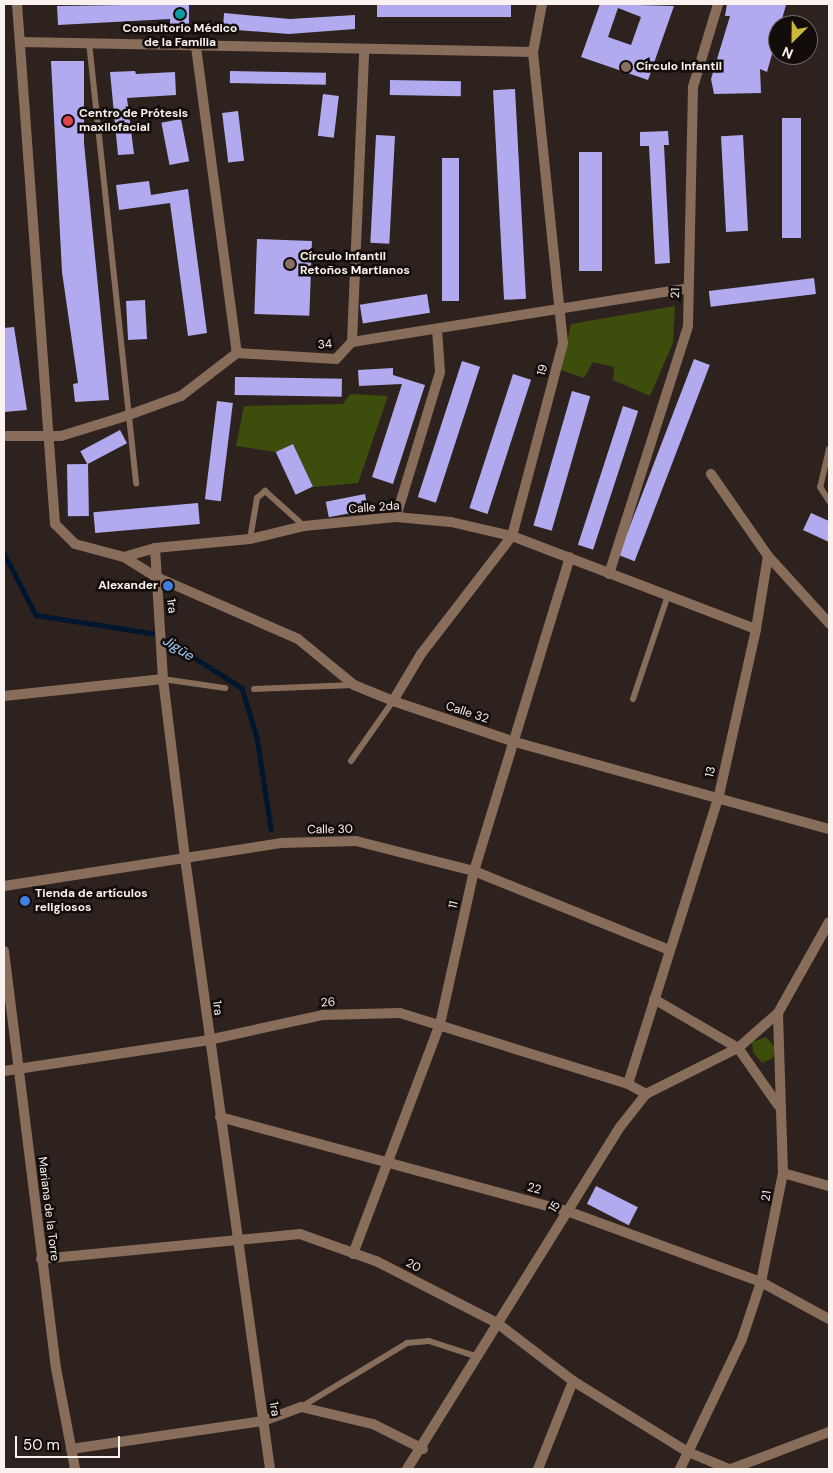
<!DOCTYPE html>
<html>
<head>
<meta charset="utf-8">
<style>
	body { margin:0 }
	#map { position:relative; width:833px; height:1473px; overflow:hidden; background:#2d221e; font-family:"DM Sans",sans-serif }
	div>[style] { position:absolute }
	.green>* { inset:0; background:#3d4d0c }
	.stream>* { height:4.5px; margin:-2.25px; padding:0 2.25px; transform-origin:2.25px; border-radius:2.25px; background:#00162f }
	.building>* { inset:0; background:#b2aaef; transform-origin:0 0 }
	.service>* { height:6px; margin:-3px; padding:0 3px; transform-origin:3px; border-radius:3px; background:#886d5a }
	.minor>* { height:10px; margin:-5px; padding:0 5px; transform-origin:5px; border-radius:5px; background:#886d5a }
	.tertiary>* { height:10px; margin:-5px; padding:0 5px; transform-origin:5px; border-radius:5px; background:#886d5a }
	.dots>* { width:14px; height:14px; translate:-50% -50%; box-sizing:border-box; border:2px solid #120d0b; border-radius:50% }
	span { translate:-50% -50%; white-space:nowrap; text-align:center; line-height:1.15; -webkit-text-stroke:5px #120d0b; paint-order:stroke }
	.poi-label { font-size:12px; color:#faf2ef; font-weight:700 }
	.left { translate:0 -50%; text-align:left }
	.right { translate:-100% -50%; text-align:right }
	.street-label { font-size:12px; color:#faf2ef }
	.water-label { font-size:14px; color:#a7d0fd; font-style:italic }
	.frame { position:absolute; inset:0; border:5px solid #faf2ef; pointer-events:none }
	.north { position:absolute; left:768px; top:15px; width:50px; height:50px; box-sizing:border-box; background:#120d0b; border:1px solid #6f6966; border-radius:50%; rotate:203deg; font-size:14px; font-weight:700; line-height:20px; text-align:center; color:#faf2ef }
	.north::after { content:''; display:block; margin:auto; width:18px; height:22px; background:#cdb938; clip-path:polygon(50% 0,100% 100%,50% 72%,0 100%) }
	.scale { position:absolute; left:15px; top:1436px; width:105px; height:22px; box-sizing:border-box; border:2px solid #faf2ef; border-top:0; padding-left:6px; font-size:15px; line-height:18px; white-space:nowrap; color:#faf2ef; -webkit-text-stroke:4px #120d0b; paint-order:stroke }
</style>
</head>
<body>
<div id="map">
	<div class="green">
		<div style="clip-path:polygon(675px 306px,673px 343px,650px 396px,613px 380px,614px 367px,593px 362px,584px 378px,561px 370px,571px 324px)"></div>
		<div style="clip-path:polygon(350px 394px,388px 396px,358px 483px,313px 487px,293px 444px,276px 452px,236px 446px,244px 406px,343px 404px)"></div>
		<div style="clip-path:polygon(766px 1037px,775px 1047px,773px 1058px,762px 1063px,753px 1052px,752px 1042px)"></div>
	</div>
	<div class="stream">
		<div style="left:4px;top:553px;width:70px;rotate:62.7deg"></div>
		<div style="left:36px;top:615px;width:122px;rotate:8.9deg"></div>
		<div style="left:157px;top:634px;width:101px;rotate:32.4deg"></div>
		<div style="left:242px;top:688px;width:51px;rotate:73deg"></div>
		<div style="left:257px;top:737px;width:93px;rotate:81.3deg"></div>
	</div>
	<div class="building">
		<div style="clip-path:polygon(189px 4px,189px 24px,170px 24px,170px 19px,58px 25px,57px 6px)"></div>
		<div style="left:377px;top:4px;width:134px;height:13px"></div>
		<div style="clip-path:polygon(evenodd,600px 4px,674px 6px,648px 80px,581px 57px,600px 4px,618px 8px,641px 17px,631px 45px,608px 37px,618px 8px)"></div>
		<div style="clip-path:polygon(727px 4px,786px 5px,767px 72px,760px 69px,761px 93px,714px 94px,711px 79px,730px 16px,725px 16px)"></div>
		<div style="clip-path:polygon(224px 13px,290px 19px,355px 15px,355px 29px,289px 34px,223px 29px)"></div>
		<div style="clip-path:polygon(51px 61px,84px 61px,84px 143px,109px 400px,75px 402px,73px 384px,78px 383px,62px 272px)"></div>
		<div style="clip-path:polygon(135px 71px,136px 74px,175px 72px,176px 95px,127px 98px,134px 154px,118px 155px,110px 72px)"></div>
		<div style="left:230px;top:71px;width:96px;height:12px;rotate:1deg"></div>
		<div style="left:390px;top:80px;width:71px;height:15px;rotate:1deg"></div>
		<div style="left:515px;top:89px;width:210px;height:22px;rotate:87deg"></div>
		<div style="left:323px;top:94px;width:16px;height:42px;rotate:7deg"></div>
		<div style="left:238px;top:111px;width:50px;height:16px;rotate:83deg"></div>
		<div style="left:782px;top:118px;width:19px;height:120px"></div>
		<div style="left:181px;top:119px;width:43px;height:20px;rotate:79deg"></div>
		<div style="clip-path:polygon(668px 131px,669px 145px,664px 145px,670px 263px,655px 264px,649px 146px,640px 146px,640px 132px)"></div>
		<div style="left:376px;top:135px;width:19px;height:108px;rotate:3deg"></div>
		<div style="left:743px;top:135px;width:96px;height:22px;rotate:87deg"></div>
		<div style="left:579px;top:152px;width:23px;height:119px"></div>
		<div style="left:442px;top:158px;width:17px;height:143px"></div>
		<div style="clip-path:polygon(149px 181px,151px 195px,188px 189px,207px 333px,188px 336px,170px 203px,119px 210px,116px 185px)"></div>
		<div style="left:257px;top:239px;width:55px;height:75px;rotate:2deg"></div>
		<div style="left:814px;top:278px;width:16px;height:106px;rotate:83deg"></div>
		<div style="left:427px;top:294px;width:19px;height:68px;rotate:81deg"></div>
		<div style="left:145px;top:300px;width:39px;height:19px;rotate:87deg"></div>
		<div style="clip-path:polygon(14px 327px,27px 410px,4px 412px,4px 328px)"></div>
		<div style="left:694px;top:359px;width:17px;height:210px;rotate:21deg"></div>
		<div style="left:462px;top:361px;width:19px;height:143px;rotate:18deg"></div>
		<div style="clip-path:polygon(393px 368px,393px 375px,425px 385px,393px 484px,372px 477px,402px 384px,359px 386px,358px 370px)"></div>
		<div style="left:513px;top:374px;width:19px;height:141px;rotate:18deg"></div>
		<div style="left:235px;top:377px;width:107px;height:18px;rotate:1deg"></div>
		<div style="left:572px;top:391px;width:19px;height:140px;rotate:16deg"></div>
		<div style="left:217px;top:401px;width:16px;height:99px;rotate:7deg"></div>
		<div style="left:623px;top:406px;width:16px;height:146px;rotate:18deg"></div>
		<div style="left:120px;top:430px;width:15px;height:45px;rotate:62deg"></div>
		<div style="left:293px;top:444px;width:47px;height:19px;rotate:65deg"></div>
		<div style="left:88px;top:464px;width:52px;height:21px;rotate:89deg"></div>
		<div style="left:365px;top:494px;width:16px;height:40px;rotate:79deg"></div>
		<div style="left:198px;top:503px;width:21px;height:105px;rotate:85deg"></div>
		<div style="clip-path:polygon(811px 513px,829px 521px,829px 542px,803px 530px)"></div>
		<div style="left:596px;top:1186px;width:47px;height:20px;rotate:27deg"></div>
	</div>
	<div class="service">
		<div style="left:89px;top:42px;width:444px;rotate:83.9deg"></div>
		<div style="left:829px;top:449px;width:39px;rotate:103deg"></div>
		<div style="left:820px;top:487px;width:17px;rotate:57deg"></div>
		<div style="left:250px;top:539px;width:42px;rotate:-80.3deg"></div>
		<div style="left:257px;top:498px;width:11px;rotate:-41deg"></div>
		<div style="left:265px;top:491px;width:52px;rotate:41.9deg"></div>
		<div style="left:163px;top:679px;width:63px;rotate:8.3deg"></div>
		<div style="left:254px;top:689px;width:100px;rotate:-2.3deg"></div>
		<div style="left:633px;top:699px;width:107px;rotate:-71.4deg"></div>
		<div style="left:351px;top:761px;width:73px;rotate:-55deg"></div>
		<div style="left:301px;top:1407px;width:124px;rotate:-31.1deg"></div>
		<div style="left:407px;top:1343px;width:22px;rotate:-5deg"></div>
		<div style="left:429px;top:1341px;width:48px;rotate:18.1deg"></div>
	</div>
	<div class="minor">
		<div style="left:17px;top:4px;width:521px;rotate:85.82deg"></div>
		<div style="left:55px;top:524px;width:28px;rotate:45deg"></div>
		<div style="left:75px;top:544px;width:51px;rotate:14.9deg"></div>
		<div style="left:124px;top:557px;width:32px;rotate:-16deg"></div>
		<div style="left:155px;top:548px;width:95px;rotate:-5.4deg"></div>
		<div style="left:250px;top:539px;width:56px;rotate:-13.5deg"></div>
		<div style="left:304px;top:526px;width:92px;rotate:-5.6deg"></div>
		<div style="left:396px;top:517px;width:55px;rotate:5.2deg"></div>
		<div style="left:451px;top:522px;width:63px;rotate:12.9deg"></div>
		<div style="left:512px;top:536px;width:261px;rotate:20.9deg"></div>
		<div style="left:21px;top:42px;width:512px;rotate:1.12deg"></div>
		<div style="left:196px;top:47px;width:309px;rotate:82.4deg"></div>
		<div style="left:352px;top:342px;width:292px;rotate:-87.6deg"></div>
		<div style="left:4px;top:436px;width:57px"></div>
		<div style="left:61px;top:436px;width:68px;rotate:-17.1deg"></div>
		<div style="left:126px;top:416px;width:59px;rotate:-20deg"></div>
		<div style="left:181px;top:396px;width:71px;rotate:-37.5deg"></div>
		<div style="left:237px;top:353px;width:99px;rotate:3.5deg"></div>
		<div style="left:336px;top:359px;width:23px;rotate:-47deg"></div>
		<div style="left:352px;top:342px;width:341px;rotate:-9.1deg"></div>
		<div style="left:396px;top:517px;width:152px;rotate:-73.1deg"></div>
		<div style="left:440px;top:372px;width:43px;rotate:-94deg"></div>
		<div style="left:155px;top:548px;width:131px;rotate:86.5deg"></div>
		<div style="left:163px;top:679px;width:180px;rotate:83deg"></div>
		<div style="left:185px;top:858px;width:617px;rotate:82.08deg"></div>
		<div style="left:768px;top:556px;width:91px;rotate:47.7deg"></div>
		<div style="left:124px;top:557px;width:36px;rotate:32deg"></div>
		<div style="left:154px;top:576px;width:157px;rotate:23.6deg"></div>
		<div style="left:298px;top:639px;width:72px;rotate:39.4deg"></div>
		<div style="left:354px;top:685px;width:42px;rotate:22.3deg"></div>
		<div style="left:393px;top:701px;width:129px;rotate:18.6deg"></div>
		<div style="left:515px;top:742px;width:326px;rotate:15.5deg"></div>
		<div style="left:609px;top:574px;width:260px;rotate:-72.3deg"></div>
		<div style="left:688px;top:326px;width:239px;rotate:-88.8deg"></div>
		<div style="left:693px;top:87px;width:87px;rotate:-73.2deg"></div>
		<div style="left:4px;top:696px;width:160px;rotate:-6.1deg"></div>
		<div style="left:393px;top:701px;width:55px;rotate:-59.2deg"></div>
		<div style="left:421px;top:654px;width:149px;rotate:-52.4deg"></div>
		<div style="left:512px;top:536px;width:200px;rotate:-75.2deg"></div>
		<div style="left:563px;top:343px;width:293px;rotate:-95.9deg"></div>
		<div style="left:533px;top:52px;width:49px;rotate:-79.4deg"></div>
		<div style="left:4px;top:886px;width:280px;rotate:-8.8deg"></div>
		<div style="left:281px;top:843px;width:75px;rotate:-1.5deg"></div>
		<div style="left:356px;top:841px;width:122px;rotate:14.3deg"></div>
		<div style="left:474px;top:871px;width:211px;rotate:22deg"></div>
		<div style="left:654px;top:999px;width:97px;rotate:30.3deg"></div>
		<div style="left:738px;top:1048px;width:70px;rotate:54.9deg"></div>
		<div style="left:4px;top:1071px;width:206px;rotate:-8.6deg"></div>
		<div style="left:208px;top:1040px;width:118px;rotate:-12.3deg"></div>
		<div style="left:323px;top:1015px;width:77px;rotate:-1.5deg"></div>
		<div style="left:400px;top:1013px;width:239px;rotate:17.3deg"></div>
		<div style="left:628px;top:1084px;width:21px;rotate:29deg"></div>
		<div style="left:628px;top:1084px;width:303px;rotate:-72.5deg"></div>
		<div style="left:719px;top:795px;width:170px;rotate:-77.4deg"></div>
		<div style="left:756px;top:629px;width:74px;rotate:-80.7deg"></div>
		<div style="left:768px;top:556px;width:100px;rotate:-124.8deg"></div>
		<div style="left:220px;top:1117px;width:360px;rotate:15.2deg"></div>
		<div style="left:567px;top:1211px;width:207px;rotate:20.1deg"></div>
		<div style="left:761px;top:1282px;width:77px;rotate:28.6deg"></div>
		<div style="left:783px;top:1173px;width:48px;rotate:15.8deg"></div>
		<div style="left:353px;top:1254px;width:246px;rotate:-69.3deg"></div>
		<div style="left:440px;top:1024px;width:157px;rotate:-77.5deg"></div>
		<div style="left:474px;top:871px;width:328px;rotate:-73deg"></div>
		<div style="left:41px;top:1259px;width:260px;rotate:-5.5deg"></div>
		<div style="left:300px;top:1234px;width:81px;rotate:19.6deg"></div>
		<div style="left:376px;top:1261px;width:136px;rotate:27.1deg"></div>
		<div style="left:497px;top:1323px;width:96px;rotate:37.3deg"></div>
		<div style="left:573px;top:1381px;width:135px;rotate:31.7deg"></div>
		<div style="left:688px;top:1452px;width:44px;rotate:22.5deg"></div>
		<div style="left:71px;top:1449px;width:194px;rotate:-8.3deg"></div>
		<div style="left:263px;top:1421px;width:40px;rotate:-20.2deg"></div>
		<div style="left:301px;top:1407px;width:74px;rotate:13.3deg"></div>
		<div style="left:373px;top:1424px;width:56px;rotate:26.6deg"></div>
		<div style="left:407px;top:1469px;width:403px;rotate:-58.1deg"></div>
		<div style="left:620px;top:1127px;width:42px;rotate:-51.8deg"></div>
		<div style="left:646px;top:1094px;width:103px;rotate:-26.6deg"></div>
		<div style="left:738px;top:1048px;width:53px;rotate:-41.2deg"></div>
		<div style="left:538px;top:1469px;width:95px;rotate:-68.3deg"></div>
		<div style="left:680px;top:1469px;width:144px;rotate:-64.5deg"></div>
		<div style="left:742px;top:1339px;width:60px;rotate:-71.6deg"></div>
		<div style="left:761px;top:1282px;width:111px;rotate:-78.6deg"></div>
		<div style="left:783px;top:1173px;width:160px;rotate:-91.8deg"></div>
		<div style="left:778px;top:1013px;width:104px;rotate:-60.7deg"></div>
		<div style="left:731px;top:1469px;width:105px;rotate:-20.7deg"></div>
	</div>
	<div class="tertiary">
		<div style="left:4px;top:951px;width:420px;rotate:82.9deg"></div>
		<div style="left:56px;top:1368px;width:103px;rotate:79.3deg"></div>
	</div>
	<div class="dots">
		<div style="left:180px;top:14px;background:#0f9aa8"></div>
		<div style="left:626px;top:67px;background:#8d6e63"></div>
		<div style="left:68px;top:121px;background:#e0444e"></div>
		<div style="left:290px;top:264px;background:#8d6e63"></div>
		<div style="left:168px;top:586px;background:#3f7fe0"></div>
		<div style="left:25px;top:901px;background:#3f7fe0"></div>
	</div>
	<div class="poi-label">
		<span style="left:180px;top:36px">Consultorio Médico<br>de la Familia</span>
		<span class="left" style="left:636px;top:67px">Círculo Infantil</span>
		<span class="left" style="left:79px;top:121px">Centro de Prótesis<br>maxilofacial</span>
		<span class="left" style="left:300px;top:264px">Círculo Infantil<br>Retoños Martianos</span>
		<span class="right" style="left:158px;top:586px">Alexander</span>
		<span class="left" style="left:35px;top:901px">Tienda de artículos<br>religiosos</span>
	</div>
	<div class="street-label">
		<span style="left:676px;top:293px;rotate:-89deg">21</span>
		<span style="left:325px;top:345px;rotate:-3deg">34</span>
		<span style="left:543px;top:370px;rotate:-75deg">19</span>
		<span style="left:374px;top:508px;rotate:-4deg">Calle 2da</span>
		<span style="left:171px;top:606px;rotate:82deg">1ra</span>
		<span style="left:467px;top:713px;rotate:18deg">Calle 32</span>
		<span style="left:711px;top:772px;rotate:-77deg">13</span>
		<span style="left:330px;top:830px;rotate:-1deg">Calle 30</span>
		<span style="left:454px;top:905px;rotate:-77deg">11</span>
		<span style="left:328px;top:1003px;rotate:-4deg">26</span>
		<span style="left:217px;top:1008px;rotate:83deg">1ra</span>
		<span style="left:534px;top:1189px;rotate:15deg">22</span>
		<span style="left:767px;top:1196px;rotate:-82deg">21</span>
		<span style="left:555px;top:1207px;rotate:-58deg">15</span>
		<span style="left:48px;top:1209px;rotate:83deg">Mariana de la Torre</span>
		<span style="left:413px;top:1266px;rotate:27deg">20</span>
		<span style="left:274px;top:1409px;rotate:81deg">1ra</span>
	</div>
	<div class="water-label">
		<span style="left:179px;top:648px;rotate:33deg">Jigüe</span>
	</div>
	<div class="frame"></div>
	<div class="north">N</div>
	<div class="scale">50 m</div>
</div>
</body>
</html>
